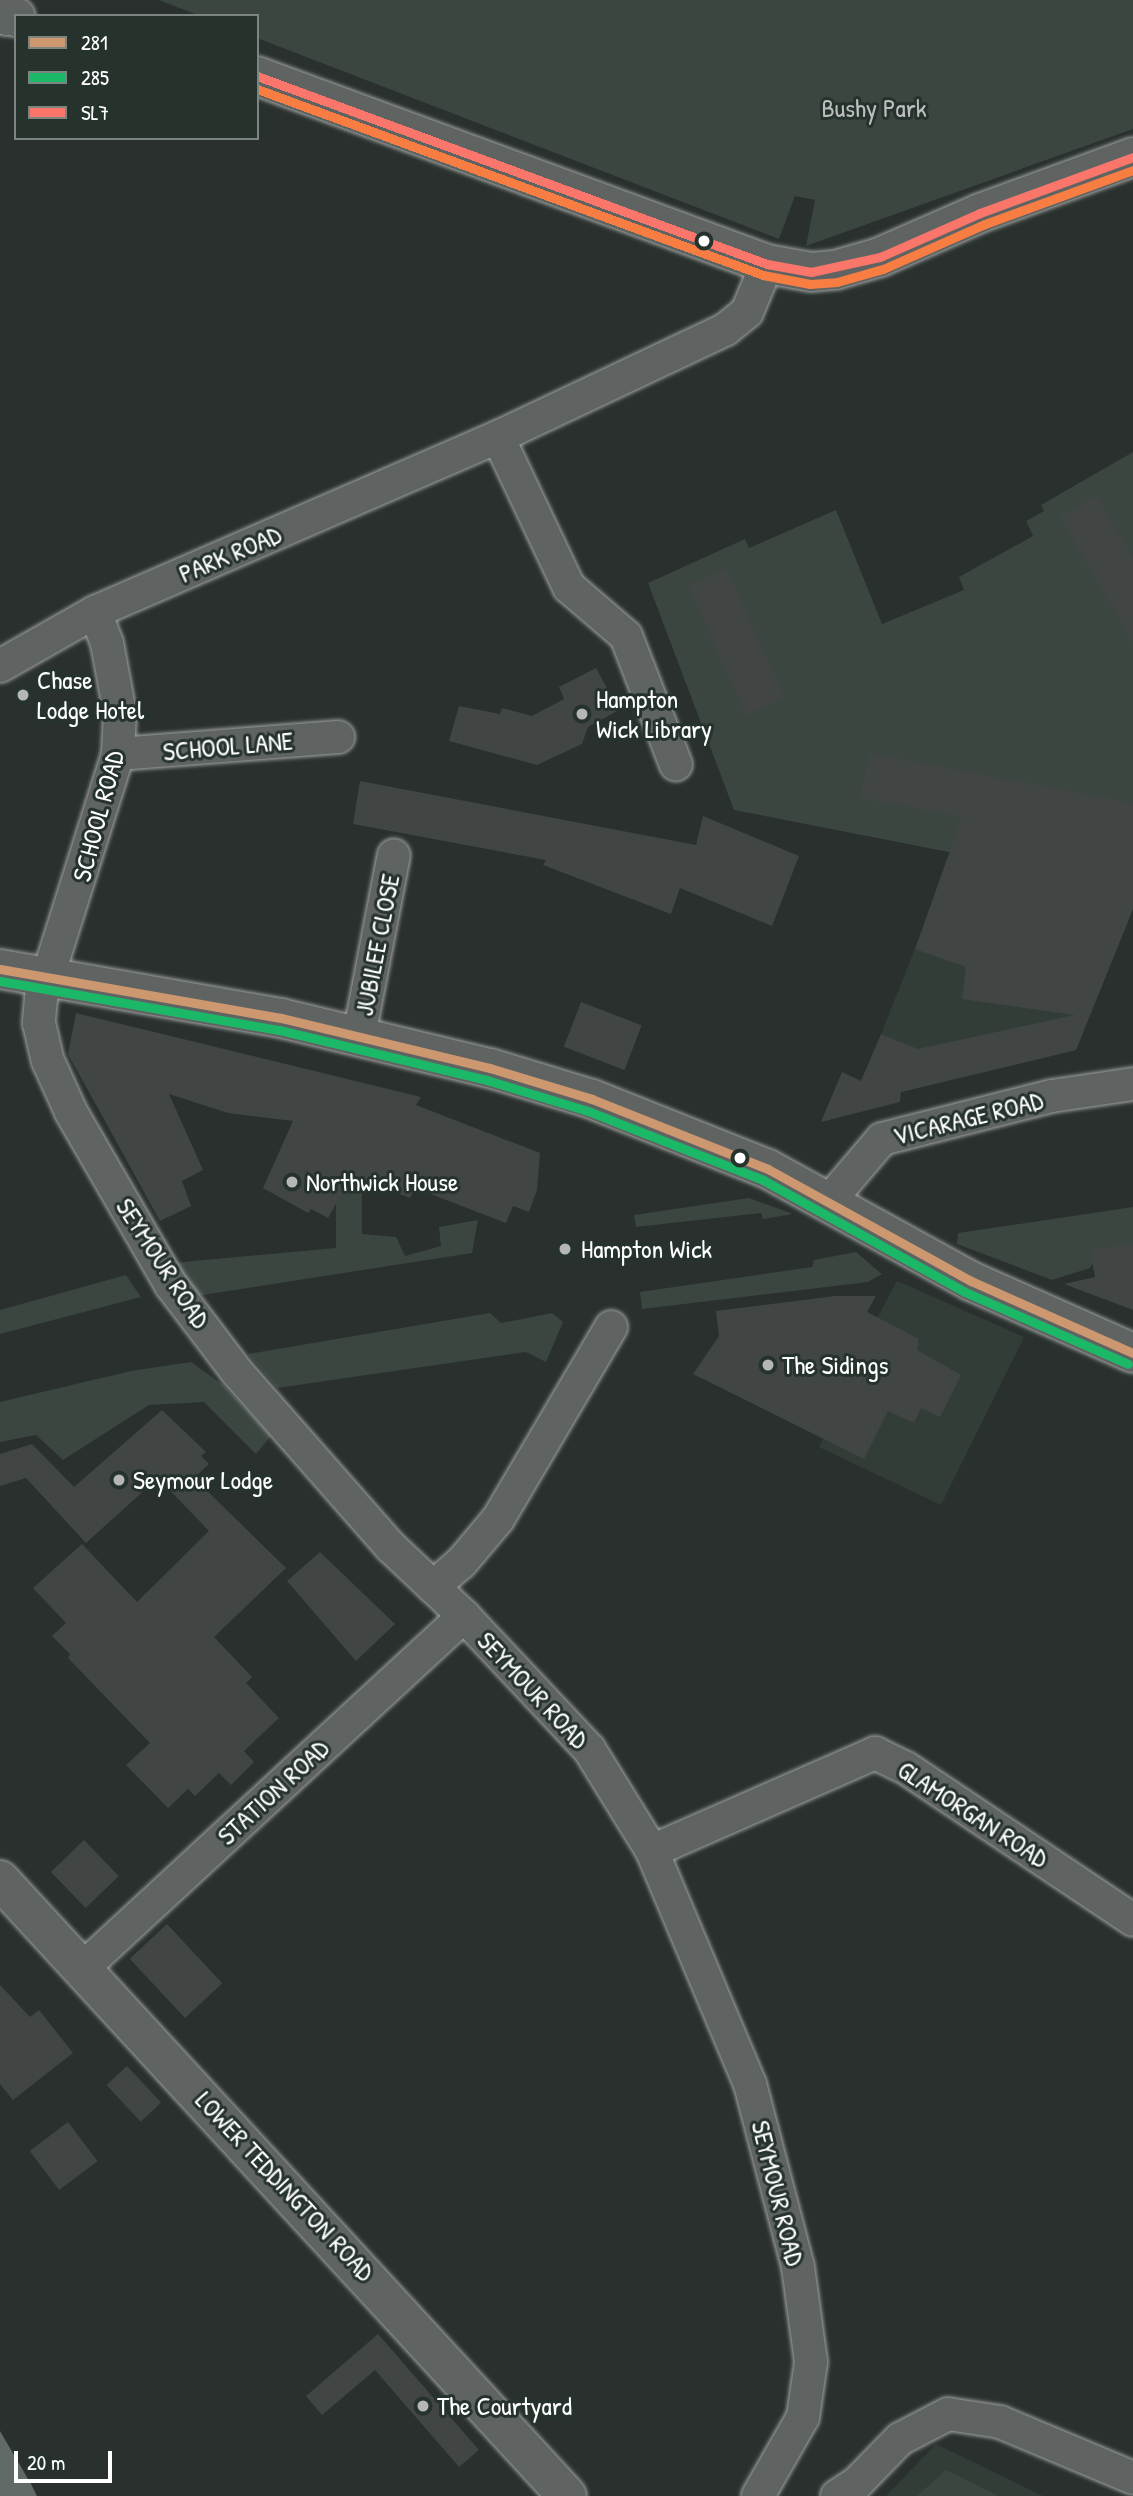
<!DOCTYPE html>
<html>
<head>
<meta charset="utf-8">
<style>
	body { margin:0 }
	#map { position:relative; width:1133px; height:2496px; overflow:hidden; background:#29302d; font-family:"Patrick Hand",sans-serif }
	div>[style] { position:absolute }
	.built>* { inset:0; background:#323d38 }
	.green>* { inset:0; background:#3b4641 }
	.water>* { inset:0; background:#616a66 }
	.building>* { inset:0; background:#414644; transform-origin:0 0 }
	.roads { filter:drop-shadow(0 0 2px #9fa2a0) drop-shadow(0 0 2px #9fa2a0) }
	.minor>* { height:32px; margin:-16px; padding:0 16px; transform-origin:16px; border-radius:16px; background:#5f6362 }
	.tertiary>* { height:38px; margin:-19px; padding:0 19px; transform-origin:19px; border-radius:19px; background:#5f6362 }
	.secondary>* { height:38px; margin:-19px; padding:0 19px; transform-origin:19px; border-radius:19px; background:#5f6362 }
	.primary>* { height:38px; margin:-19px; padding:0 19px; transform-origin:19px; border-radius:19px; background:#5f6362 }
	.bus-1>* { height:9px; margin:-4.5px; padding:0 4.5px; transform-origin:4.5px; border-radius:4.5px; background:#cd976f }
	.bus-2>* { height:9px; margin:-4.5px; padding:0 4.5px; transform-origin:4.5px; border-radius:4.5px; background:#1ab867 }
	.bus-3>* { height:9px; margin:-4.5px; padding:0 4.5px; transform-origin:4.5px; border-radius:4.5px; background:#fa756a }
	.bus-4>* { height:9px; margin:-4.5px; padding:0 4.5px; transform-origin:4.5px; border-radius:4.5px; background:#f77d43 }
	.dots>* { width:19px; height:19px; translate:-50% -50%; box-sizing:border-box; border:4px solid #26332d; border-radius:50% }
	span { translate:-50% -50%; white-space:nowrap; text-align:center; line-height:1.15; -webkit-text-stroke:6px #26332d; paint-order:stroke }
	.park-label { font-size:26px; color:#bbbfbe }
	.street-label { font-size:26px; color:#fff }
	.poi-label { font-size:26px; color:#fff }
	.left { translate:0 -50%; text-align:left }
	.legend { position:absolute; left:14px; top:14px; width:245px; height:126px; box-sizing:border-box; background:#26332d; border:2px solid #7d8581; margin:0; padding:9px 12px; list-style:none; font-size:21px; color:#fff }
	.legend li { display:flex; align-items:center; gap:14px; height:35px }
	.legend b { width:35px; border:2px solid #7d8581 }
	.scale { position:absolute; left:14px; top:2451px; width:98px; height:32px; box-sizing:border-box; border:4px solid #fff; border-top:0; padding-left:9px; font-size:21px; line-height:24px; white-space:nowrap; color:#fff; -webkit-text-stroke:5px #26332d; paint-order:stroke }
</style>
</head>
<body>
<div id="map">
	<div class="built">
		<div style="clip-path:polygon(1133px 909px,1076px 1050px,901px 1092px,905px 1044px,881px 1034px,915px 949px)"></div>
		<div style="clip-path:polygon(897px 1281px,1024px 1337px,941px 1505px,819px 1447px,841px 1405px,833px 1400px)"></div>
		<div style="clip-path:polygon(936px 2444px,1043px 2496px,886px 2496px)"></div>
	</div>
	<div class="green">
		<div style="clip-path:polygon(159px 0,1133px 0,1133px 129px,806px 246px,815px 200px,795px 196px,779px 239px,257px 38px,257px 16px,200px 16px)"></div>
		<div style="clip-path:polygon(1133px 452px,1133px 888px,734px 810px,648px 583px,745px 539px,749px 548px,836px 510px,882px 624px,964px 590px,959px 577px,1033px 536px,1026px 521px,1044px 511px,1041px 505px)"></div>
		<div style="clip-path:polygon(336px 1166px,362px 1167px,362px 1234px,396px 1237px,405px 1256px,441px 1246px,439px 1227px,478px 1220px,472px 1253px,196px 1296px,172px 1263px,336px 1248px)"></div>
		<div style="clip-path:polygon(749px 1198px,793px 1214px,763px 1219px,761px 1213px,636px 1227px,634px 1215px)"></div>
		<div style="clip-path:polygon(1133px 1207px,1133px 1246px,1099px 1252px,1090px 1268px,1052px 1280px,957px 1244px,958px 1233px)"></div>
		<div style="clip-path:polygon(856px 1252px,882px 1274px,868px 1282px,642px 1309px,640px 1292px,812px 1267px,814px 1260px)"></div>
		<div style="clip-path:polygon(126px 1275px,141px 1297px,0 1334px,0 1310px)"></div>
		<div style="clip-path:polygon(490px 1313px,501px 1323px,552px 1313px,563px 1322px,546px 1362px,526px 1352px,277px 1388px,248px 1354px)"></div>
		<div style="clip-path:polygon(191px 1362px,223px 1385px,271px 1436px,256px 1454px,204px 1402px,149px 1405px,63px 1460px,36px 1435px,0 1442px,0 1402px,131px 1371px)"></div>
		<div style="clip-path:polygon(946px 2470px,999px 2496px,917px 2496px)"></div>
	</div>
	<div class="water">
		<div style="clip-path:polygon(0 2431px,31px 2484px,37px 2496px,0 2496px)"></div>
	</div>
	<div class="building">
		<div style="clip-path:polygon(1096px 495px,1133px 557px,1133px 643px,1060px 517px)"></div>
		<div style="left:727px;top:568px;width:142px;height:43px;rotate:66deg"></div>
		<div style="clip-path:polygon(596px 668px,619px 710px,588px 727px,582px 744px,537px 765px,449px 741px,459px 706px,500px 714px,502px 708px,532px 716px,564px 699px,559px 687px)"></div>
		<div style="clip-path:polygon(870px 753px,1133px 803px,1133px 909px,1076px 1050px,901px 1092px,900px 1102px,821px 1122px,842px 1072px,861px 1081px,881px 1034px,918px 1049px,1075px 1015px,962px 999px,966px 967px,915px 949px,962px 817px,860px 798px)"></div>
		<div style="clip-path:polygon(360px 781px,696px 845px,703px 816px,799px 856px,772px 926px,680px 888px,671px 914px,543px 865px,546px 860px,353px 824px)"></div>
		<div style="left:581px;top:1002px;width:65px;height:48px;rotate:21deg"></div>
		<div style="clip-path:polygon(76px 1013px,421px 1097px,416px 1105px,540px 1153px,537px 1190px,529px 1212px,513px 1206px,506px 1223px,415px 1188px,410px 1198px,352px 1175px,328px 1218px,311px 1209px,308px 1213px,263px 1188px,293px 1121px,228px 1113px,169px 1094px,203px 1170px,182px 1181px,191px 1206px,160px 1221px,68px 1054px)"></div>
		<div style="clip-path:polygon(1133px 1244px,1133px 1310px,1064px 1284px,1095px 1277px,1090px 1250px)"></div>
		<div style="clip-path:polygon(835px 1296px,876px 1296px,867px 1312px,919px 1339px,917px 1350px,961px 1375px,940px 1417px,921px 1408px,914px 1423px,888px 1411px,864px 1459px,693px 1374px,719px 1336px,716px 1311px)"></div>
		<div style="clip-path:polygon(162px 1410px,206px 1452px,201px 1456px,209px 1464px,194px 1478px,286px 1568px,214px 1637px,252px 1677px,246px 1683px,279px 1718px,244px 1751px,254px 1762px,231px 1785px,219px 1773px,195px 1796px,188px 1789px,168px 1808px,126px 1765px,150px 1743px,68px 1658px,70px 1654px,52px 1636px,66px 1623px,33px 1588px,82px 1544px,137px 1602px,209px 1531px,158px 1478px,86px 1543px,26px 1478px,0 1486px,0 1454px,32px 1444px,74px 1487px)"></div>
		<div style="clip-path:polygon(320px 1552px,395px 1624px,356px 1661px,287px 1581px)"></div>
		<div style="left:84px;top:1840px;width:50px;height:46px;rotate:46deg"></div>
		<div style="left:167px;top:1924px;width:81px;height:51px;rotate:47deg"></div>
		<div style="clip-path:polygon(0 1985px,30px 2017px,39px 2010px,73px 2053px,13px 2100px,0 2084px)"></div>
		<div style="left:127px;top:2066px;width:50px;height:28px;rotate:47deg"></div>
		<div style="left:68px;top:2122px;width:49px;height:48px;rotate:53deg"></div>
		<div style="clip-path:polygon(378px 2334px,479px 2450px,459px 2467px,375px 2370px,322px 2415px,306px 2396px)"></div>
	</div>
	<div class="roads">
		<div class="minor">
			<div style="left:498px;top:437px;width:166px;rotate:64.7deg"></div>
			<div style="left:569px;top:587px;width:75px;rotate:40.7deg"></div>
			<div style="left:626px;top:636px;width:138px;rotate:68.8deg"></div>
			<div style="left:95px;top:612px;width:33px;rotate:69deg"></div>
			<div style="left:107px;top:643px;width:71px;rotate:79.5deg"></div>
			<div style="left:120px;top:713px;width:41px;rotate:92.8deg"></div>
			<div style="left:118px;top:754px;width:256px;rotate:107.5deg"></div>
			<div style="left:41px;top:998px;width:25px;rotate:95deg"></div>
			<div style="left:39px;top:1023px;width:39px;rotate:77deg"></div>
			<div style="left:48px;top:1061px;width:56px;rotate:65.7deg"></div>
			<div style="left:71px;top:1112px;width:200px;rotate:60deg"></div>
			<div style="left:171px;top:1285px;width:109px;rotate:52.8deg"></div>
			<div style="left:237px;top:1372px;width:233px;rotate:48.7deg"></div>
			<div style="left:391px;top:1547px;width:100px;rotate:43.4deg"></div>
			<div style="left:464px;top:1616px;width:183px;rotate:46.8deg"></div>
			<div style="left:589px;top:1749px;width:120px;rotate:58.3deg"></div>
			<div style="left:652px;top:1851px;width:253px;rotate:67.2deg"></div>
			<div style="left:750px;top:2084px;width:189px;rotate:75.3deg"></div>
			<div style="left:798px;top:2267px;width:96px;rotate:82.2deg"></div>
			<div style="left:811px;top:2362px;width:56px;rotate:98.3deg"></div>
			<div style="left:803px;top:2417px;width:91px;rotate:119.7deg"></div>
			<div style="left:0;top:666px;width:109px;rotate:-29.6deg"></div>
			<div style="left:95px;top:612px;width:439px;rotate:-23.5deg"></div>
			<div style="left:498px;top:437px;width:252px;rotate:-25.3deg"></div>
			<div style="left:726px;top:329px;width:27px;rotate:-39deg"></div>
			<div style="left:747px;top:312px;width:52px;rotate:-67.4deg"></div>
			<div style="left:118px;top:754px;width:221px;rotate:-4.4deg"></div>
			<div style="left:359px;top:1036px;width:184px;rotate:-79.1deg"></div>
			<div style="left:830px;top:1200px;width:80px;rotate:-49.6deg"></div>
			<div style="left:882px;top:1139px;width:175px;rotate:-14.2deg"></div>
			<div style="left:1052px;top:1096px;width:82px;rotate:-8.4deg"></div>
			<div style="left:433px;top:1587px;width:37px;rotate:-41deg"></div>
			<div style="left:461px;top:1563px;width:57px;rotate:-49.9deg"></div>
			<div style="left:498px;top:1519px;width:223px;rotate:-59.5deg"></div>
			<div style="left:652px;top:1851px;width:244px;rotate:-23.7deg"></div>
			<div style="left:875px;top:1753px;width:34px;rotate:26deg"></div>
			<div style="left:906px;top:1768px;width:273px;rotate:33.8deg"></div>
			<div style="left:83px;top:1968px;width:519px;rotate:-42.73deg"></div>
			<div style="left:837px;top:2496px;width:24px;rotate:-33deg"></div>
			<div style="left:857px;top:2483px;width:62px;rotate:-45.7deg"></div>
			<div style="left:900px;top:2439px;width:54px;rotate:-27.5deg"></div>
			<div style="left:948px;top:2414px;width:53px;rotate:8.7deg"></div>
			<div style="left:1000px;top:2422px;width:144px;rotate:22.8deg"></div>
		</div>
		<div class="tertiary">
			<div style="left:0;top:1880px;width:837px;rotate:47.37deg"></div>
		</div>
		<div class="secondary">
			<div style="left:0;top:15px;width:16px;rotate:7deg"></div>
			<div style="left:257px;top:76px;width:544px;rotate:20.24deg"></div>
			<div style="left:767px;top:264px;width:45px;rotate:10.3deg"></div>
			<div style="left:811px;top:272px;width:24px;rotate:-5deg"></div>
			<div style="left:835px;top:270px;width:47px;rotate:-16.1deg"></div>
			<div style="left:880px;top:257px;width:109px;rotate:-23.7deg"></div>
			<div style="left:980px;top:213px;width:163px;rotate:-20.1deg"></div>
		</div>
		<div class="primary">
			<div style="left:0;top:969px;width:285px;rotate:9.9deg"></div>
			<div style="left:281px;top:1018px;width:215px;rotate:13.5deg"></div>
			<div style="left:490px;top:1068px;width:107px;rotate:16.9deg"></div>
			<div style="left:592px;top:1099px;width:189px;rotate:21.7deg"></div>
			<div style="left:768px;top:1169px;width:232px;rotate:28.9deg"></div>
			<div style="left:971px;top:1281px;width:177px;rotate:24deg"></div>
		</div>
	</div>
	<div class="bus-1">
		<div style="left:0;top:969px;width:285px;rotate:9.9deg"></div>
		<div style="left:281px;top:1018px;width:215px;rotate:13.5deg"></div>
		<div style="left:490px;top:1068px;width:107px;rotate:16.9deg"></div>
		<div style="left:592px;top:1099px;width:189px;rotate:21.7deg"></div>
		<div style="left:768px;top:1169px;width:232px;rotate:28.9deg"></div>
		<div style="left:971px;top:1281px;width:177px;rotate:24deg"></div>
	</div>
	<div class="bus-2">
		<div style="left:0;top:981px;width:283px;rotate:10deg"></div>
		<div style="left:279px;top:1030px;width:214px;rotate:13.5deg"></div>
		<div style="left:487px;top:1080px;width:106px;rotate:17.1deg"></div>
		<div style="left:588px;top:1111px;width:188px;rotate:21.5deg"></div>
		<div style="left:763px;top:1180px;width:231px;rotate:29deg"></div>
		<div style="left:965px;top:1292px;width:178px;rotate:23.8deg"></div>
	</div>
	<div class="bus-3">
		<div style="left:257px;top:76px;width:544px;rotate:20.24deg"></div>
		<div style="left:767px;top:264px;width:45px;rotate:10.3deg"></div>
		<div style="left:811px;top:272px;width:71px;rotate:-12.3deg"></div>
		<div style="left:880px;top:257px;width:109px;rotate:-23.7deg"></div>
		<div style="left:980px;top:213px;width:163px;rotate:-20.1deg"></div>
	</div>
	<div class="bus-4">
		<div style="left:257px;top:89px;width:539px;rotate:20.18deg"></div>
		<div style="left:763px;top:275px;width:48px;rotate:10.8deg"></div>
		<div style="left:810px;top:284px;width:27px;rotate:-4deg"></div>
		<div style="left:837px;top:282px;width:48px;rotate:-15.8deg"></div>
		<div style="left:883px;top:269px;width:111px;rotate:-23.8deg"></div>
		<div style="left:985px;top:224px;width:158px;rotate:-20deg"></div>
	</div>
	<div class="dots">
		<div style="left:704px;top:241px;background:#fff"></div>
		<div style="left:23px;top:695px;background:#b4b7b6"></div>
		<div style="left:582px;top:714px;background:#b4b7b6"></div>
		<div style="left:740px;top:1158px;background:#fff"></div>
		<div style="left:292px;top:1182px;background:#b4b7b6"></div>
		<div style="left:565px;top:1249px;background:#b4b7b6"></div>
		<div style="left:768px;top:1365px;background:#b4b7b6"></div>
		<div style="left:119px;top:1480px;background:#b4b7b6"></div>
		<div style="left:423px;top:2406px;background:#b4b7b6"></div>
	</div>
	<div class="park-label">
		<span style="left:874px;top:108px">Bushy Park</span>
	</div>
	<div class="street-label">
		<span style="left:230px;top:554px;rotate:-23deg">PARK ROAD</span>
		<span style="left:228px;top:746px;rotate:-5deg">SCHOOL LANE</span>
		<span style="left:98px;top:816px;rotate:-75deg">SCHOOL ROAD</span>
		<span style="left:377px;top:945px;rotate:-79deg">JUBILEE CLOSE</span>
		<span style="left:968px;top:1118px;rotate:-14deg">VICARAGE ROAD</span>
		<span style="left:163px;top:1263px;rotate:57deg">SEYMOUR ROAD</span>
		<span style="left:533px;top:1690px;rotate:47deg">SEYMOUR ROAD</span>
		<span style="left:273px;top:1792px;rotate:-43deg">STATION ROAD</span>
		<span style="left:973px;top:1814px;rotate:33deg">GLAMORGAN ROAD</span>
		<span style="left:285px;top:2186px;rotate:47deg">LOWER TEDDINGTON ROAD</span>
		<span style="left:778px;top:2193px;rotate:76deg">SEYMOUR ROAD</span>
	</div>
	<div class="poi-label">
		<span class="left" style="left:37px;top:695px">Chase<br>Lodge Hotel</span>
		<span class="left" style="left:596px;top:714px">Hampton<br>Wick Library</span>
		<span class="left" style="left:306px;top:1182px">Northwick House</span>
		<span class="left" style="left:581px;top:1249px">Hampton Wick</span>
		<span class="left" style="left:782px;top:1365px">The Sidings</span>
		<span class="left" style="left:133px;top:1480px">Seymour Lodge</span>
		<span class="left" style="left:437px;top:2406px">The Courtyard</span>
	</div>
	<ul class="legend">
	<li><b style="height:9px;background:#cd976f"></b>281</li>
	<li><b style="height:9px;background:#1ab867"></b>285</li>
	<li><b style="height:9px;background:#fa756a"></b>SL7</li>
	</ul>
	<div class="scale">20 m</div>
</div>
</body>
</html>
